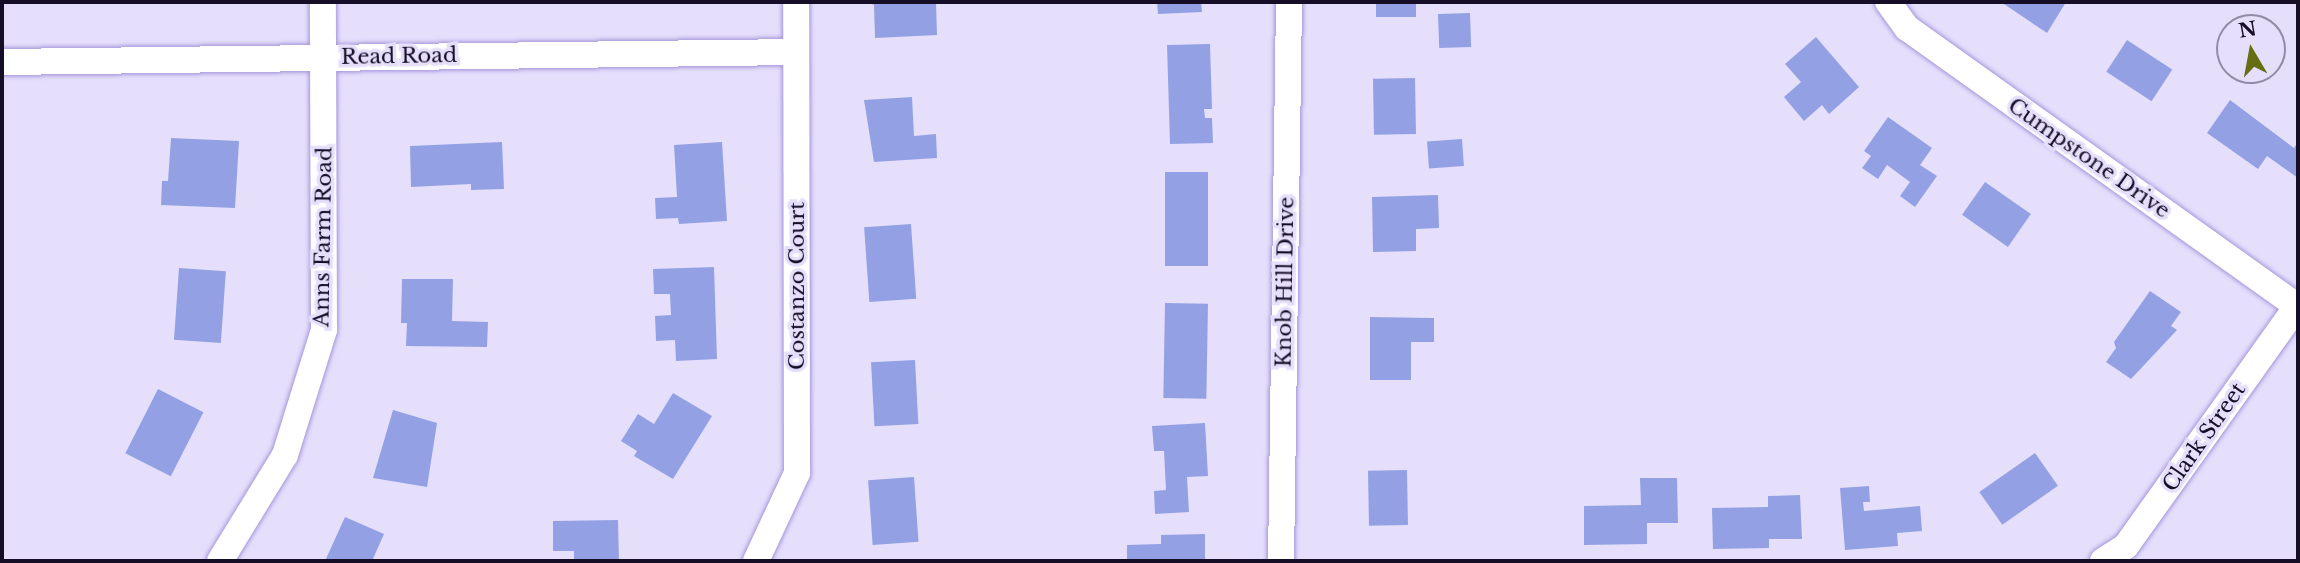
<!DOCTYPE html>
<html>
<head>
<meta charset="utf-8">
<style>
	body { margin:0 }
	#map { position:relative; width:2300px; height:563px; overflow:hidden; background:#e5dffc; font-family:"Libre Baskerville",serif }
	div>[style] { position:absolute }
	.building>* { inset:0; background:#93a1e4; transform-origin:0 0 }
	.roads { filter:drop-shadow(0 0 2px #a696da) drop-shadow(0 0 2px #a696da) }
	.minor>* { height:26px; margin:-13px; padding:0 13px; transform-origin:13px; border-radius:13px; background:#fff }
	span { translate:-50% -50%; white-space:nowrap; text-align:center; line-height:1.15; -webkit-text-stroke:7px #e5dffc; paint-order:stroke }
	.street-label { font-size:21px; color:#160e27 }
	.frame { position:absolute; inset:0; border:4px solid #160e27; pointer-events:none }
	.north { position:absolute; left:2216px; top:14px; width:70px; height:70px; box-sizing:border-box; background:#e5dffc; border:2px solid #928ba7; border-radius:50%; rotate:350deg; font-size:19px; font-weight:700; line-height:28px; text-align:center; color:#160e27 }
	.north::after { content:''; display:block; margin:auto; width:24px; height:32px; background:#666e14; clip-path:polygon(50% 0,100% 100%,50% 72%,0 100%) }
</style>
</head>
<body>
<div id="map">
	<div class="building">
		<div style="clip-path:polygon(868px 2px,936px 2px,937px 35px,875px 38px,874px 5px)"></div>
		<div style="clip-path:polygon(1157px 2px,1201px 2px,1202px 12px,1158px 14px)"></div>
		<div style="left:1376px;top:2px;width:40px;height:15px"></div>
		<div style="clip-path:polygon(2001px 2px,2066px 2px,2047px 33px)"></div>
		<div style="left:1470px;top:13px;width:34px;height:32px;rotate:88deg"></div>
		<div style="clip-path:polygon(1816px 37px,1859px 87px,1829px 114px,1822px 105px,1804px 121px,1784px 97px,1801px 82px,1785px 64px)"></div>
		<div style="left:2127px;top:40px;width:54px;height:38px;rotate:33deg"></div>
		<div style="clip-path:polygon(1210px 44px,1212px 109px,1204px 109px,1205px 118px,1212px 118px,1213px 143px,1170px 144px,1167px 45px)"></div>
		<div style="left:1415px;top:78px;width:56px;height:42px;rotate:89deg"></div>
		<div style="clip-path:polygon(912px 97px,914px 136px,936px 134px,937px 158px,874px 162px,864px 100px)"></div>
		<div style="clip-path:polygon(2230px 100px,2294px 148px,2298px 142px,2298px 178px,2267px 156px,2258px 169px,2207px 133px)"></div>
		<div style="clip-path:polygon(1888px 117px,1932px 148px,1920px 165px,1937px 176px,1915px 207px,1900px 196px,1910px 182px,1887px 165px,1878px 179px,1862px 168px,1871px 156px,1864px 151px)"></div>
		<div style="clip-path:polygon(171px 138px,239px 141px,235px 208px,161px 205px,162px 181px,168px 181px)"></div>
		<div style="left:1462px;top:139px;width:27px;height:35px;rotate:86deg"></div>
		<div style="clip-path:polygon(502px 142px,504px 189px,471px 190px,471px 184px,411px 187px,410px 146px)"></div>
		<div style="clip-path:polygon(722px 142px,727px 221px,679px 224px,678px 218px,656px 219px,655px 198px,677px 197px,674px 145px)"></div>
		<div style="left:1165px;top:172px;width:43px;height:94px"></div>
		<div style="left:1985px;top:182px;width:56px;height:40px;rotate:35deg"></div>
		<div style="clip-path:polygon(1438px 195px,1439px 228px,1416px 229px,1416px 251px,1373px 252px,1372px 197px)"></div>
		<div style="left:911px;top:224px;width:75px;height:47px;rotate:86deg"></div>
		<div style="clip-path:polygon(714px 267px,717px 359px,676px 361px,675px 340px,656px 341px,655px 316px,671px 315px,670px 294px,654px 294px,653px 269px)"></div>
		<div style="left:179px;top:268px;width:47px;height:72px;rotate:4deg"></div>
		<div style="clip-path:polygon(402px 279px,453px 279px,452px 321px,488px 322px,487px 347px,406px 346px,407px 323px,401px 323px)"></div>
		<div style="clip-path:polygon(2150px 291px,2181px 312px,2171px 326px,2177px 330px,2131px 379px,2106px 362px,2116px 348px,2114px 342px)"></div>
		<div style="left:1165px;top:303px;width:43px;height:95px;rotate:1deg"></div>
		<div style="clip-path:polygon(1370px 317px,1434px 318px,1434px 342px,1411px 342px,1411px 380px,1370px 380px)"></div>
		<div style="left:915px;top:360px;width:64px;height:44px;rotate:87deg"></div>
		<div style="left:158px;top:389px;width:51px;height:72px;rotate:27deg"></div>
		<div style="clip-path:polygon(673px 393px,712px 416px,673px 479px,634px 456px,637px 451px,621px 441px,638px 414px,654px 424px)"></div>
		<div style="clip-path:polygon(393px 410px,437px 423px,427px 487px,373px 478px)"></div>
		<div style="clip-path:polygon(1205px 423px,1208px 476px,1187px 477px,1189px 512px,1155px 514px,1154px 491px,1166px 490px,1164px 451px,1154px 451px,1152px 426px)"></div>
		<div style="left:2035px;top:453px;width:40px;height:68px;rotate:55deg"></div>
		<div style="left:1407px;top:470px;width:55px;height:39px;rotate:89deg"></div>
		<div style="left:914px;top:477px;width:65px;height:46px;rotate:86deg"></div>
		<div style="clip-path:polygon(1640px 478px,1677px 478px,1678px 523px,1647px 523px,1647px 544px,1584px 545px,1584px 506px,1641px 505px)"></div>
		<div style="clip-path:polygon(1869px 486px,1870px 502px,1863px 502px,1864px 511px,1920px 506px,1922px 531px,1897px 533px,1898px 546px,1845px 550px,1840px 488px)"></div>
		<div style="clip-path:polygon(1800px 495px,1802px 539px,1769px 539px,1769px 548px,1713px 549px,1712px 508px,1768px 507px,1768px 496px)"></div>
		<div style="clip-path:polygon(345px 517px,384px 534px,372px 561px,325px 561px)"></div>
		<div style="clip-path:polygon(618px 520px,619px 561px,574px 561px,574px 551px,553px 551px,553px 521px)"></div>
		<div style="clip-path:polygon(1205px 534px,1205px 561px,1127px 561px,1127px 545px,1161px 544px,1161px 535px)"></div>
	</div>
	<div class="roads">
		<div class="minor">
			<div style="left:1888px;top:2px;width:32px;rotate:54deg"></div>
			<div style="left:1907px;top:28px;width:480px;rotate:35.5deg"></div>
			<div style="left:2px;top:62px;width:794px;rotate:-0.72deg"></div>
			<div style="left:220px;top:561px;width:124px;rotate:-58.5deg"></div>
			<div style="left:285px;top:455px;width:131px;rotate:-72.7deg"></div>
			<div style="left:324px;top:330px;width:328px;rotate:-90.2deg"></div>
			<div style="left:756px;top:561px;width:97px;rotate:-65deg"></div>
			<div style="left:797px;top:473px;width:471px;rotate:-90.1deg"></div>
			<div style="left:1281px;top:561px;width:559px;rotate:-89.18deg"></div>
			<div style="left:2103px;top:561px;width:27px;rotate:-33deg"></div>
			<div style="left:2126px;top:546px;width:295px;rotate:-54.5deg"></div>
		</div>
	</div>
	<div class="street-label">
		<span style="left:399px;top:56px;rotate:-1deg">Read Road</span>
		<span style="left:2089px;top:158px;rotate:35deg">Cumpstone Drive</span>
		<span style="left:323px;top:237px;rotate:-89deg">Anns Farm Road</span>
		<span style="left:1285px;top:282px;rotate:-89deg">Knob Hill Drive</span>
		<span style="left:797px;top:286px;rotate:-90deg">Costanzo Court</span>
		<span style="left:2204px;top:437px;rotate:-55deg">Clark Street</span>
	</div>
	<div class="frame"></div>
	<div class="north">N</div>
</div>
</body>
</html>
